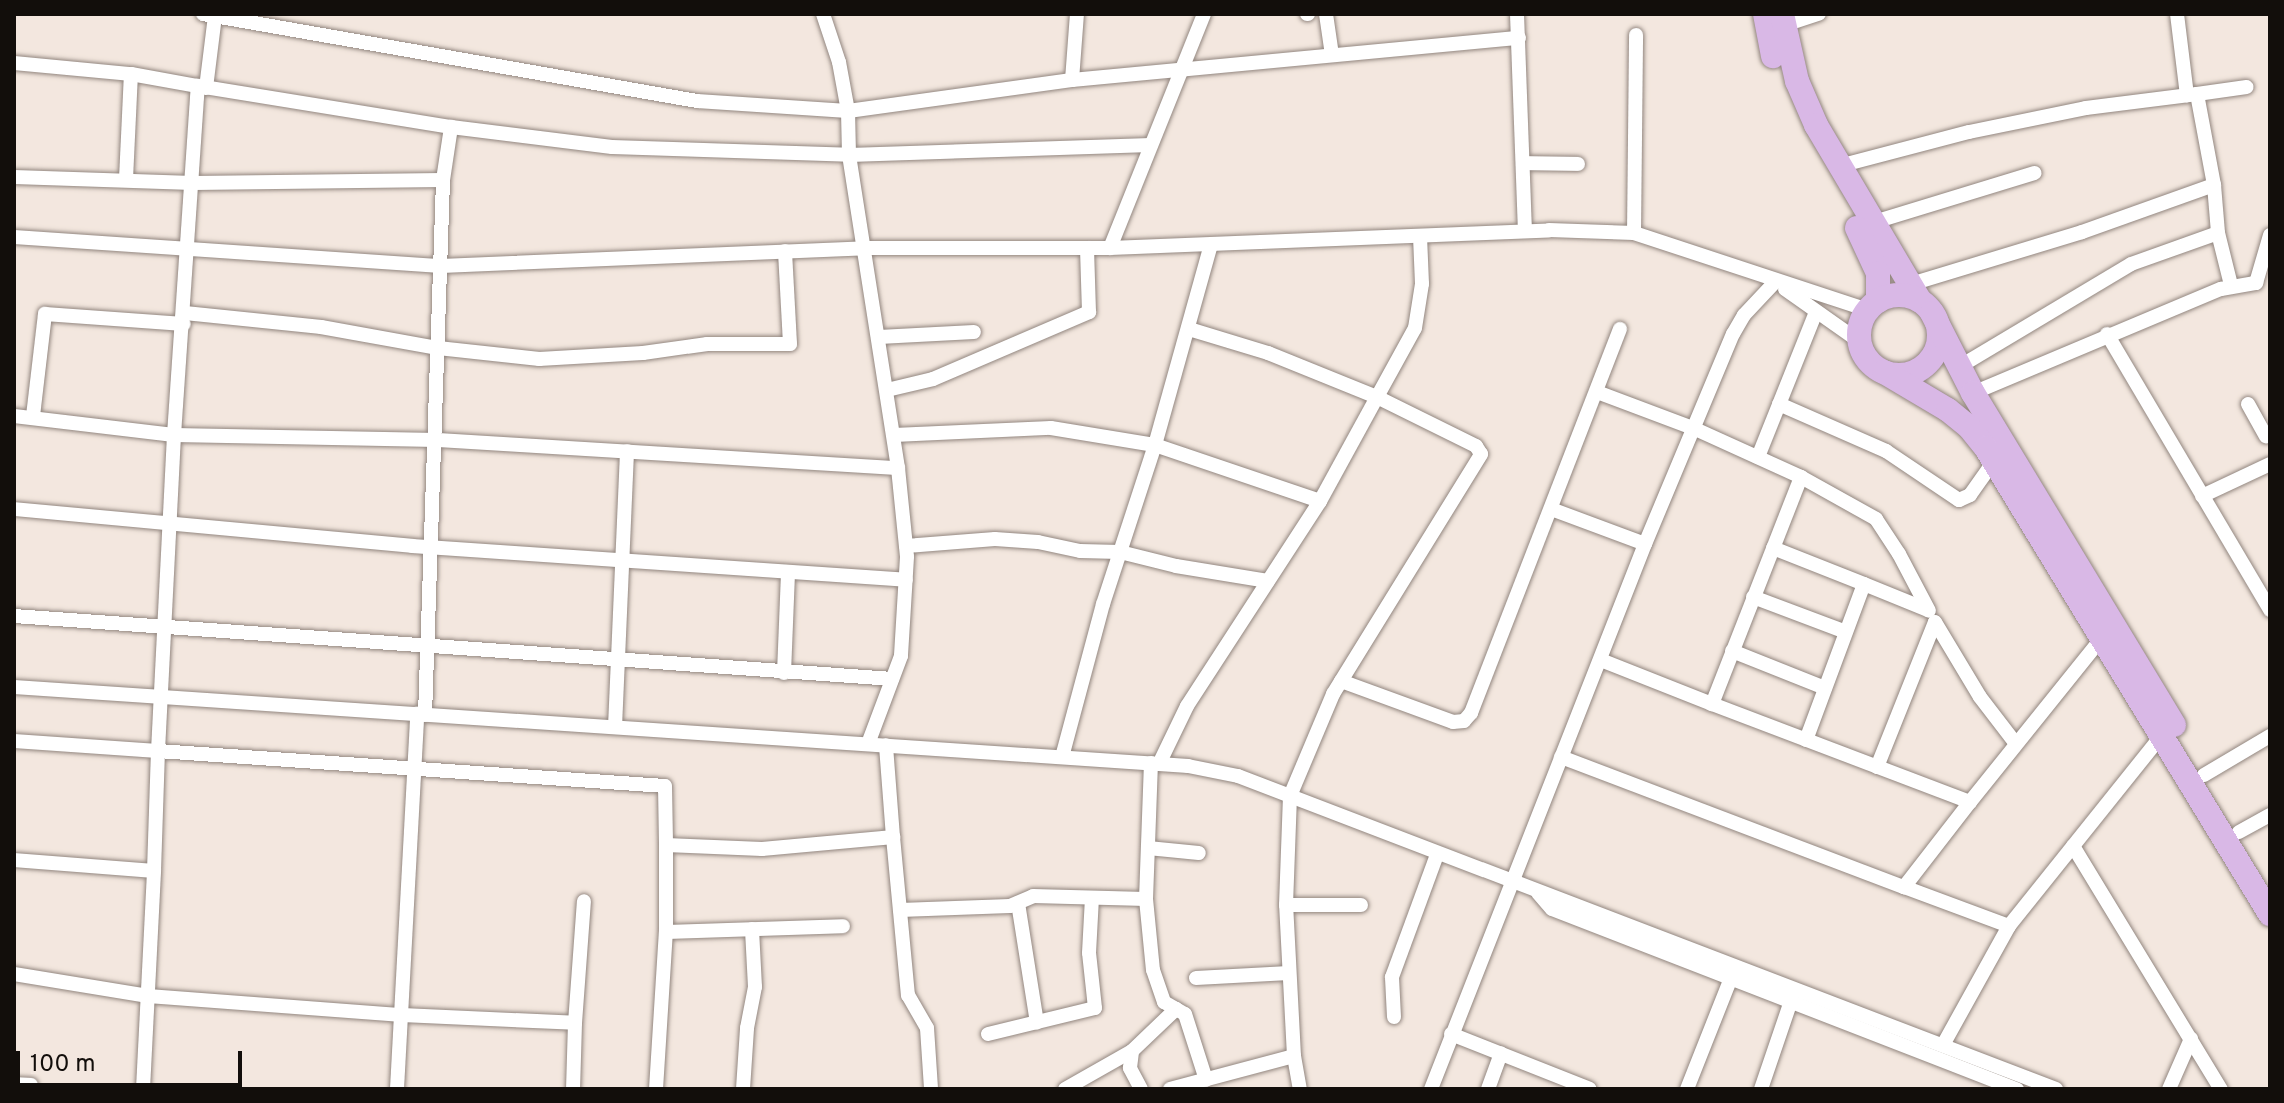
<!DOCTYPE html>
<html>
<head>
<meta charset="utf-8">
<style>
	body { margin:0 }
	#map { position:relative; width:2284px; height:1103px; overflow:hidden; background:#f3e7df; font-family:Overpass,sans-serif }
	div>[style] { position:absolute }
	.roads { filter:drop-shadow(0 0 2px #92867f) drop-shadow(0 0 2px #92867f) }
	.minor>* { height:14px; margin:-7px; padding:0 7px; transform-origin:7px; border-radius:7px; background:#fff }
	.primary>* { height:24px; margin:-12px; padding:0 12px; transform-origin:12px; border-radius:12px; background:#d9b8e6 }
	.primary>.ring { margin:-12px; padding:0; box-sizing:content-box; background:none; border:24px solid #d9b8e6; border-radius:50% }
	span { translate:-50% -50%; white-space:nowrap; text-align:center; line-height:1.15; -webkit-text-stroke:6px #f3e7df; paint-order:stroke }
	.frame { position:absolute; inset:0; border:16px solid #120e0b; pointer-events:none }
	.scale { position:absolute; left:16px; top:1051px; width:226px; height:36px; box-sizing:border-box; border:4px solid #120e0b; border-top:0; padding-left:10px; font-size:24px; line-height:28px; white-space:nowrap; color:#120e0b; -webkit-text-stroke:6px #f3e7df; paint-order:stroke }
</style>
</head>
<body>
<div id="map">
	<div class="roads">
		<div class="minor">
			<div style="left:203px;top:14px;width:502px;rotate:9.99deg"></div>
			<div style="left:697px;top:101px;width:151px;rotate:3.8deg"></div>
			<div style="left:848px;top:111px;width:44px;rotate:88.7deg"></div>
			<div style="left:849px;top:155px;width:317px;rotate:81.1deg"></div>
			<div style="left:898px;top:468px;width:89px;rotate:84.2deg"></div>
			<div style="left:907px;top:557px;width:99px;rotate:93.5deg"></div>
			<div style="left:901px;top:656px;width:94px;rotate:110.6deg"></div>
			<div style="left:823px;top:14px;width:51px;rotate:71.6deg"></div>
			<div style="left:839px;top:62px;width:50px;rotate:79.6deg"></div>
			<div style="left:848px;top:111px;width:226px;rotate:-7.9deg"></div>
			<div style="left:1072px;top:80px;width:449px;rotate:-5.4deg"></div>
			<div style="left:1307px;top:14px;width:1px"></div>
			<div style="left:1326px;top:14px;width:41px;rotate:81.7deg"></div>
			<div style="left:1517px;top:14px;width:217px;rotate:87.9deg"></div>
			<div style="left:2177px;top:14px;width:82px;rotate:83deg"></div>
			<div style="left:1781px;top:26px;width:40px;rotate:-18deg"></div>
			<div style="left:14px;top:63px;width:118px;rotate:5.4deg"></div>
			<div style="left:131px;top:74px;width:68px;rotate:10.2deg"></div>
			<div style="left:1072px;top:80px;width:66px;rotate:-85.7deg"></div>
			<div style="left:206px;top:88px;width:73px;rotate:-82.9deg"></div>
			<div style="left:2197px;top:94px;width:50px;rotate:-8deg"></div>
			<div style="left:1523px;top:163px;width:55px;rotate:1deg"></div>
			<div style="left:1839px;top:166px;width:134px;rotate:-14.7deg"></div>
			<div style="left:1969px;top:132px;width:119px;rotate:-11.6deg"></div>
			<div style="left:2086px;top:108px;width:112px;rotate:-7.2deg"></div>
			<div style="left:2197px;top:94px;width:93px;rotate:79.4deg"></div>
			<div style="left:2214px;top:185px;width:48px;rotate:85.2deg"></div>
			<div style="left:14px;top:177px;width:179px;rotate:1.9deg"></div>
			<div style="left:193px;top:183px;width:250px;rotate:-0.7deg"></div>
			<div style="left:443px;top:180px;width:54px;rotate:-81.4deg"></div>
			<div style="left:126px;top:179px;width:105px;rotate:-87.3deg"></div>
			<div style="left:1871px;top:223px;width:171px;rotate:-17deg"></div>
			<div style="left:1634px;top:233px;width:198px;rotate:-89.4deg"></div>
			<div style="left:14px;top:237px;width:428px;rotate:3.9deg"></div>
			<div style="left:441px;top:266px;width:425px;rotate:-2.4deg"></div>
			<div style="left:866px;top:248px;width:244px"></div>
			<div style="left:1110px;top:248px;width:252px;rotate:-68.1deg"></div>
			<div style="left:1110px;top:248px;width:439px;rotate:-2.3deg"></div>
			<div style="left:1549px;top:230px;width:85px;rotate:2deg"></div>
			<div style="left:1634px;top:233px;width:246px;rotate:18.2deg"></div>
			<div style="left:1911px;top:284px;width:179px;rotate:-16.9deg"></div>
			<div style="left:2082px;top:232px;width:140px;rotate:-19.6deg"></div>
			<div style="left:1785px;top:289px;width:92px;rotate:35.2deg"></div>
			<div style="left:185px;top:313px;width:137px;rotate:5.9deg"></div>
			<div style="left:321px;top:327px;width:119px;rotate:10.2deg"></div>
			<div style="left:438px;top:348px;width:102px;rotate:6.2deg"></div>
			<div style="left:539px;top:359px;width:104px;rotate:-3.3deg"></div>
			<div style="left:643px;top:353px;width:65px;rotate:-8deg"></div>
			<div style="left:707px;top:344px;width:83px"></div>
			<div style="left:790px;top:344px;width:93px;rotate:-93.1deg"></div>
			<div style="left:1189px;top:329px;width:83px;rotate:16.9deg"></div>
			<div style="left:1268px;top:353px;width:118px;rotate:22deg"></div>
			<div style="left:1377px;top:397px;width:119px;rotate:118.7deg"></div>
			<div style="left:2107px;top:334px;width:321px;rotate:59.4deg"></div>
			<div style="left:879px;top:337px;width:95px;rotate:-3deg"></div>
			<div style="left:1959px;top:367px;width:200px;rotate:-30.9deg"></div>
			<div style="left:2131px;top:264px;width:92px;rotate:-19.6deg"></div>
			<div style="left:2218px;top:233px;width:54px;rotate:76deg"></div>
			<div style="left:887px;top:390px;width:47px;rotate:-13.4deg"></div>
			<div style="left:933px;top:379px;width:170px;rotate:-23.2deg"></div>
			<div style="left:1089px;top:312px;width:64px;rotate:-91.8deg"></div>
			<div style="left:1597px;top:392px;width:103px;rotate:20.6deg"></div>
			<div style="left:1693px;top:428px;width:119px;rotate:24.4deg"></div>
			<div style="left:1801px;top:477px;width:244px;rotate:111.4deg"></div>
			<div style="left:1712px;top:704px;width:119px;rotate:-158.4deg"></div>
			<div style="left:1973px;top:393px;width:269px;rotate:-22.8deg"></div>
			<div style="left:2221px;top:289px;width:36px;rotate:-10deg"></div>
			<div style="left:2256px;top:283px;width:50px;rotate:-73.7deg"></div>
			<div style="left:1779px;top:404px;width:117px;rotate:23.7deg"></div>
			<div style="left:1886px;top:451px;width:88px;rotate:33.9deg"></div>
			<div style="left:1959px;top:500px;width:12px;rotate:-24deg"></div>
			<div style="left:1970px;top:495px;width:42px;rotate:-54.8deg"></div>
			<div style="left:2248px;top:404px;width:37px;rotate:61deg"></div>
			<div style="left:14px;top:416px;width:161px;rotate:6.8deg"></div>
			<div style="left:174px;top:435px;width:263px;rotate:1.1deg"></div>
			<div style="left:437px;top:440px;width:462px;rotate:3.5deg"></div>
			<div style="left:33px;top:416px;width:103px;rotate:-83.3deg"></div>
			<div style="left:45px;top:314px;width:139px;rotate:4.1deg"></div>
			<div style="left:894px;top:435px;width:157px;rotate:-2.6deg"></div>
			<div style="left:1051px;top:428px;width:105px;rotate:9.3deg"></div>
			<div style="left:1155px;top:445px;width:167px;rotate:108.1deg"></div>
			<div style="left:1103px;top:604px;width:158px;rotate:105deg"></div>
			<div style="left:1758px;top:457px;width:156px;rotate:-68.2deg"></div>
			<div style="left:1801px;top:477px;width:86px;rotate:29.2deg"></div>
			<div style="left:1876px;top:519px;width:42px;rotate:56.7deg"></div>
			<div style="left:1899px;top:554px;width:64px;rotate:62.2deg"></div>
			<div style="left:2202px;top:496px;width:75px;rotate:-25.2deg"></div>
			<div style="left:14px;top:509px;width:400px;rotate:5.3deg"></div>
			<div style="left:412px;top:546px;width:495px;rotate:3.9deg"></div>
			<div style="left:1551px;top:509px;width:100px;rotate:20.4deg"></div>
			<div style="left:906px;top:546px;width:89px;rotate:-4.5deg"></div>
			<div style="left:995px;top:539px;width:43px;rotate:4deg"></div>
			<div style="left:1038px;top:542px;width:43px;rotate:12.1deg"></div>
			<div style="left:1080px;top:551px;width:40px;rotate:1.4deg"></div>
			<div style="left:1120px;top:552px;width:58px;rotate:14deg"></div>
			<div style="left:1176px;top:566px;width:93px;rotate:9.3deg"></div>
			<div style="left:1773px;top:548px;width:98px;rotate:21.6deg"></div>
			<div style="left:1753px;top:597px;width:99px;rotate:20.6deg"></div>
			<div style="left:14px;top:616px;width:880px;rotate:4.1deg"></div>
			<div style="left:1732px;top:651px;width:100px;rotate:21.7deg"></div>
			<div style="left:784px;top:673px;width:101px;rotate:-87.7deg"></div>
			<div style="left:1341px;top:681px;width:119px;rotate:20.1deg"></div>
			<div style="left:1453px;top:722px;width:11px;rotate:-5deg"></div>
			<div style="left:1464px;top:721px;width:11px;rotate:-49deg"></div>
			<div style="left:1471px;top:713px;width:412px;rotate:-68.8deg"></div>
			<div style="left:14px;top:687px;width:1177px;rotate:3.85deg"></div>
			<div style="left:1188px;top:766px;width:51px;rotate:11.3deg"></div>
			<div style="left:1238px;top:776px;width:876px;rotate:20.94deg"></div>
			<div style="left:1712px;top:704px;width:276px;rotate:20.8deg"></div>
			<div style="left:1970px;top:802px;width:108px;rotate:127.8deg"></div>
			<div style="left:1904px;top:887px;width:112px;rotate:20.4deg"></div>
			<div style="left:2009px;top:926px;width:136px;rotate:119deg"></div>
			<div style="left:425px;top:715px;width:535px;rotate:-88.07deg"></div>
			<div style="left:615px;top:727px;width:276px;rotate:-87.5deg"></div>
			<div style="left:1806px;top:740px;width:166px;rotate:-69.6deg"></div>
			<div style="left:1864px;top:584px;width:69px;rotate:22.1deg"></div>
			<div style="left:14px;top:741px;width:144px;rotate:4deg"></div>
			<div style="left:158px;top:751px;width:316px;rotate:-87.1deg"></div>
			<div style="left:174px;top:435px;width:350px;rotate:-86.1deg"></div>
			<div style="left:198px;top:86px;width:256px;rotate:9.2deg"></div>
			<div style="left:451px;top:127px;width:162px;rotate:7.1deg"></div>
			<div style="left:612px;top:147px;width:237px;rotate:1.9deg"></div>
			<div style="left:849px;top:155px;width:302px;rotate:-1.9deg"></div>
			<div style="left:1561px;top:757px;width:367px;rotate:20.8deg"></div>
			<div style="left:1159px;top:764px;width:64px;rotate:-64.2deg"></div>
			<div style="left:1187px;top:706px;width:244px;rotate:-57deg"></div>
			<div style="left:1320px;top:501px;width:174px;rotate:-161.3deg"></div>
			<div style="left:1155px;top:445px;width:208px;rotate:-74.4deg"></div>
			<div style="left:1877px;top:767px;width:156px;rotate:-68.2deg"></div>
			<div style="left:1935px;top:622px;width:87px;rotate:59deg"></div>
			<div style="left:1980px;top:697px;width:59px;rotate:52.5deg"></div>
			<div style="left:2204px;top:775px;width:77px;rotate:-30.6deg"></div>
			<div style="left:1970px;top:802px;width:216px;rotate:-51.2deg"></div>
			<div style="left:2239px;top:832px;width:35px;rotate:-29deg"></div>
			<div style="left:893px;top:837px;width:159px;rotate:84.6deg"></div>
			<div style="left:908px;top:995px;width:38px;rotate:60deg"></div>
			<div style="left:927px;top:1028px;width:61px;rotate:86.2deg"></div>
			<div style="left:2073px;top:846px;width:285px;rotate:58.7deg"></div>
			<div style="left:1148px;top:848px;width:51px;rotate:5.6deg"></div>
			<div style="left:14px;top:860px;width:140px;rotate:4.5deg"></div>
			<div style="left:154px;top:871px;width:120px;rotate:-88.1deg"></div>
			<div style="left:158px;top:751px;width:508px;rotate:3.95deg"></div>
			<div style="left:665px;top:786px;width:59px;rotate:89deg"></div>
			<div style="left:666px;top:845px;width:96px;rotate:2.4deg"></div>
			<div style="left:762px;top:849px;width:132px;rotate:-5.2deg"></div>
			<div style="left:893px;top:837px;width:92px;rotate:-94.4deg"></div>
			<div style="left:1538px;top:893px;width:21px;rotate:49deg"></div>
			<div style="left:1552px;top:909px;width:499px;rotate:21.2deg"></div>
			<div style="left:1146px;top:899px;width:71px;rotate:84.4deg"></div>
			<div style="left:1153px;top:970px;width:34px;rotate:71deg"></div>
			<div style="left:1164px;top:1002px;width:24px;rotate:30deg"></div>
			<div style="left:1185px;top:1014px;width:69px;rotate:72.3deg"></div>
			<div style="left:1018px;top:903px;width:121px;rotate:81deg"></div>
			<div style="left:1286px;top:905px;width:75px"></div>
			<div style="left:900px;top:910px;width:110px;rotate:-2.1deg"></div>
			<div style="left:1010px;top:906px;width:25px;rotate:-23deg"></div>
			<div style="left:1033px;top:896px;width:113px;rotate:1.5deg"></div>
			<div style="left:1146px;top:899px;width:136px;rotate:-87.9deg"></div>
			<div style="left:2009px;top:926px;width:243px;rotate:-51.3deg"></div>
			<div style="left:666px;top:932px;width:177px;rotate:-1.9deg"></div>
			<div style="left:14px;top:974px;width:136px;rotate:9.3deg"></div>
			<div style="left:148px;top:996px;width:255px;rotate:4.3deg"></div>
			<div style="left:402px;top:1015px;width:173px;rotate:2.6deg"></div>
			<div style="left:575px;top:1023px;width:66px;rotate:91.7deg"></div>
			<div style="left:1196px;top:978px;width:93px;rotate:-3.1deg"></div>
			<div style="left:1394px;top:1017px;width:40px;rotate:-92.9deg"></div>
			<div style="left:1392px;top:977px;width:130px;rotate:-69.8deg"></div>
			<div style="left:575px;top:1023px;width:122px;rotate:-85.8deg"></div>
			<div style="left:988px;top:1034px;width:110px;rotate:-13.7deg"></div>
			<div style="left:1095px;top:1008px;width:55px;rotate:-96.2deg"></div>
			<div style="left:1089px;top:953px;width:55px;rotate:-86.9deg"></div>
			<div style="left:1451px;top:1034px;width:149px;rotate:21.6deg"></div>
			<div style="left:1294px;top:1056px;width:34px;rotate:80deg"></div>
			<div style="left:14px;top:1084px;width:17px;rotate:3deg"></div>
			<div style="left:143px;top:1089px;width:218px;rotate:-87.1deg"></div>
			<div style="left:397px;top:1089px;width:376px;rotate:-86.9deg"></div>
			<div style="left:656px;top:1089px;width:157px;rotate:-86.4deg"></div>
			<div style="left:666px;top:932px;width:87px;rotate:-90deg"></div>
			<div style="left:743px;top:1089px;width:61px;rotate:-86.2deg"></div>
			<div style="left:747px;top:1028px;width:42px;rotate:-79deg"></div>
			<div style="left:755px;top:987px;width:58px;rotate:-93deg"></div>
			<div style="left:1065px;top:1089px;width:77px;rotate:-29.6deg"></div>
			<div style="left:1141px;top:1089px;width:24px;rotate:-118deg"></div>
			<div style="left:1130px;top:1068px;width:17px;rotate:-83deg"></div>
			<div style="left:1132px;top:1051px;width:61px;rotate:-43.7deg"></div>
			<div style="left:1170px;top:1089px;width:128px;rotate:-14.9deg"></div>
			<div style="left:1294px;top:1056px;width:151px;rotate:-93deg"></div>
			<div style="left:1286px;top:905px;width:109px;rotate:-87.9deg"></div>
			<div style="left:1290px;top:796px;width:111px;rotate:-67.1deg"></div>
			<div style="left:1333px;top:694px;width:282px;rotate:-58.3deg"></div>
			<div style="left:1481px;top:454px;width:9px;rotate:-122deg"></div>
			<div style="left:1476px;top:446px;width:110px;rotate:-153.7deg"></div>
			<div style="left:1377px;top:397px;width:79px;rotate:-61.2deg"></div>
			<div style="left:1415px;top:328px;width:45px;rotate:-81deg"></div>
			<div style="left:1422px;top:284px;width:47px;rotate:-92.4deg"></div>
			<div style="left:1431px;top:1089px;width:586px;rotate:-68.56deg"></div>
			<div style="left:1645px;top:544px;width:228px;rotate:-67.3deg"></div>
			<div style="left:1733px;top:334px;width:22px;rotate:-60deg"></div>
			<div style="left:1744px;top:315px;width:45px;rotate:-46.8deg"></div>
			<div style="left:1488px;top:1089px;width:38px;rotate:-70deg"></div>
			<div style="left:1687px;top:1089px;width:128px;rotate:-68.4deg"></div>
			<div style="left:1761px;top:1089px;width:93px;rotate:-71.2deg"></div>
			<div style="left:2169px;top:1089px;width:55px;rotate:-66.3deg"></div>
		</div>
		<div class="primary">
			<div style="left:1765px;top:14px;width:43px;rotate:79.2deg"></div>
			<div style="left:1782px;top:14px;width:69px;rotate:77.4deg"></div>
			<div style="left:1797px;top:81px;width:48px;rotate:66.6deg"></div>
			<div style="left:1816px;top:125px;width:204px;rotate:59.4deg"></div>
			<div style="left:1857px;top:228px;width:50px;rotate:65deg"></div>
			<div style="left:1878px;top:273px;width:28px;rotate:90deg"></div>
			<div class="ring" style="left:1859px;top:295px;width:56px;height:56px"></div>
			<div style="left:1932px;top:313px;width:90px;rotate:62.9deg"></div>
			<div style="left:1973px;top:393px;width:388px;rotate:58.8deg"></div>
			<div style="left:1884px;top:372px;width:74px;rotate:30.7deg"></div>
			<div style="left:1948px;top:410px;width:27px;rotate:39deg"></div>
			<div style="left:1969px;top:427px;width:27px;rotate:51deg"></div>
			<div style="left:1986px;top:448px;width:546px;rotate:58.64deg"></div>
		</div>
	</div>
	<div class="frame"></div>
	<div class="scale">100 m</div>
</div>
</body>
</html>
